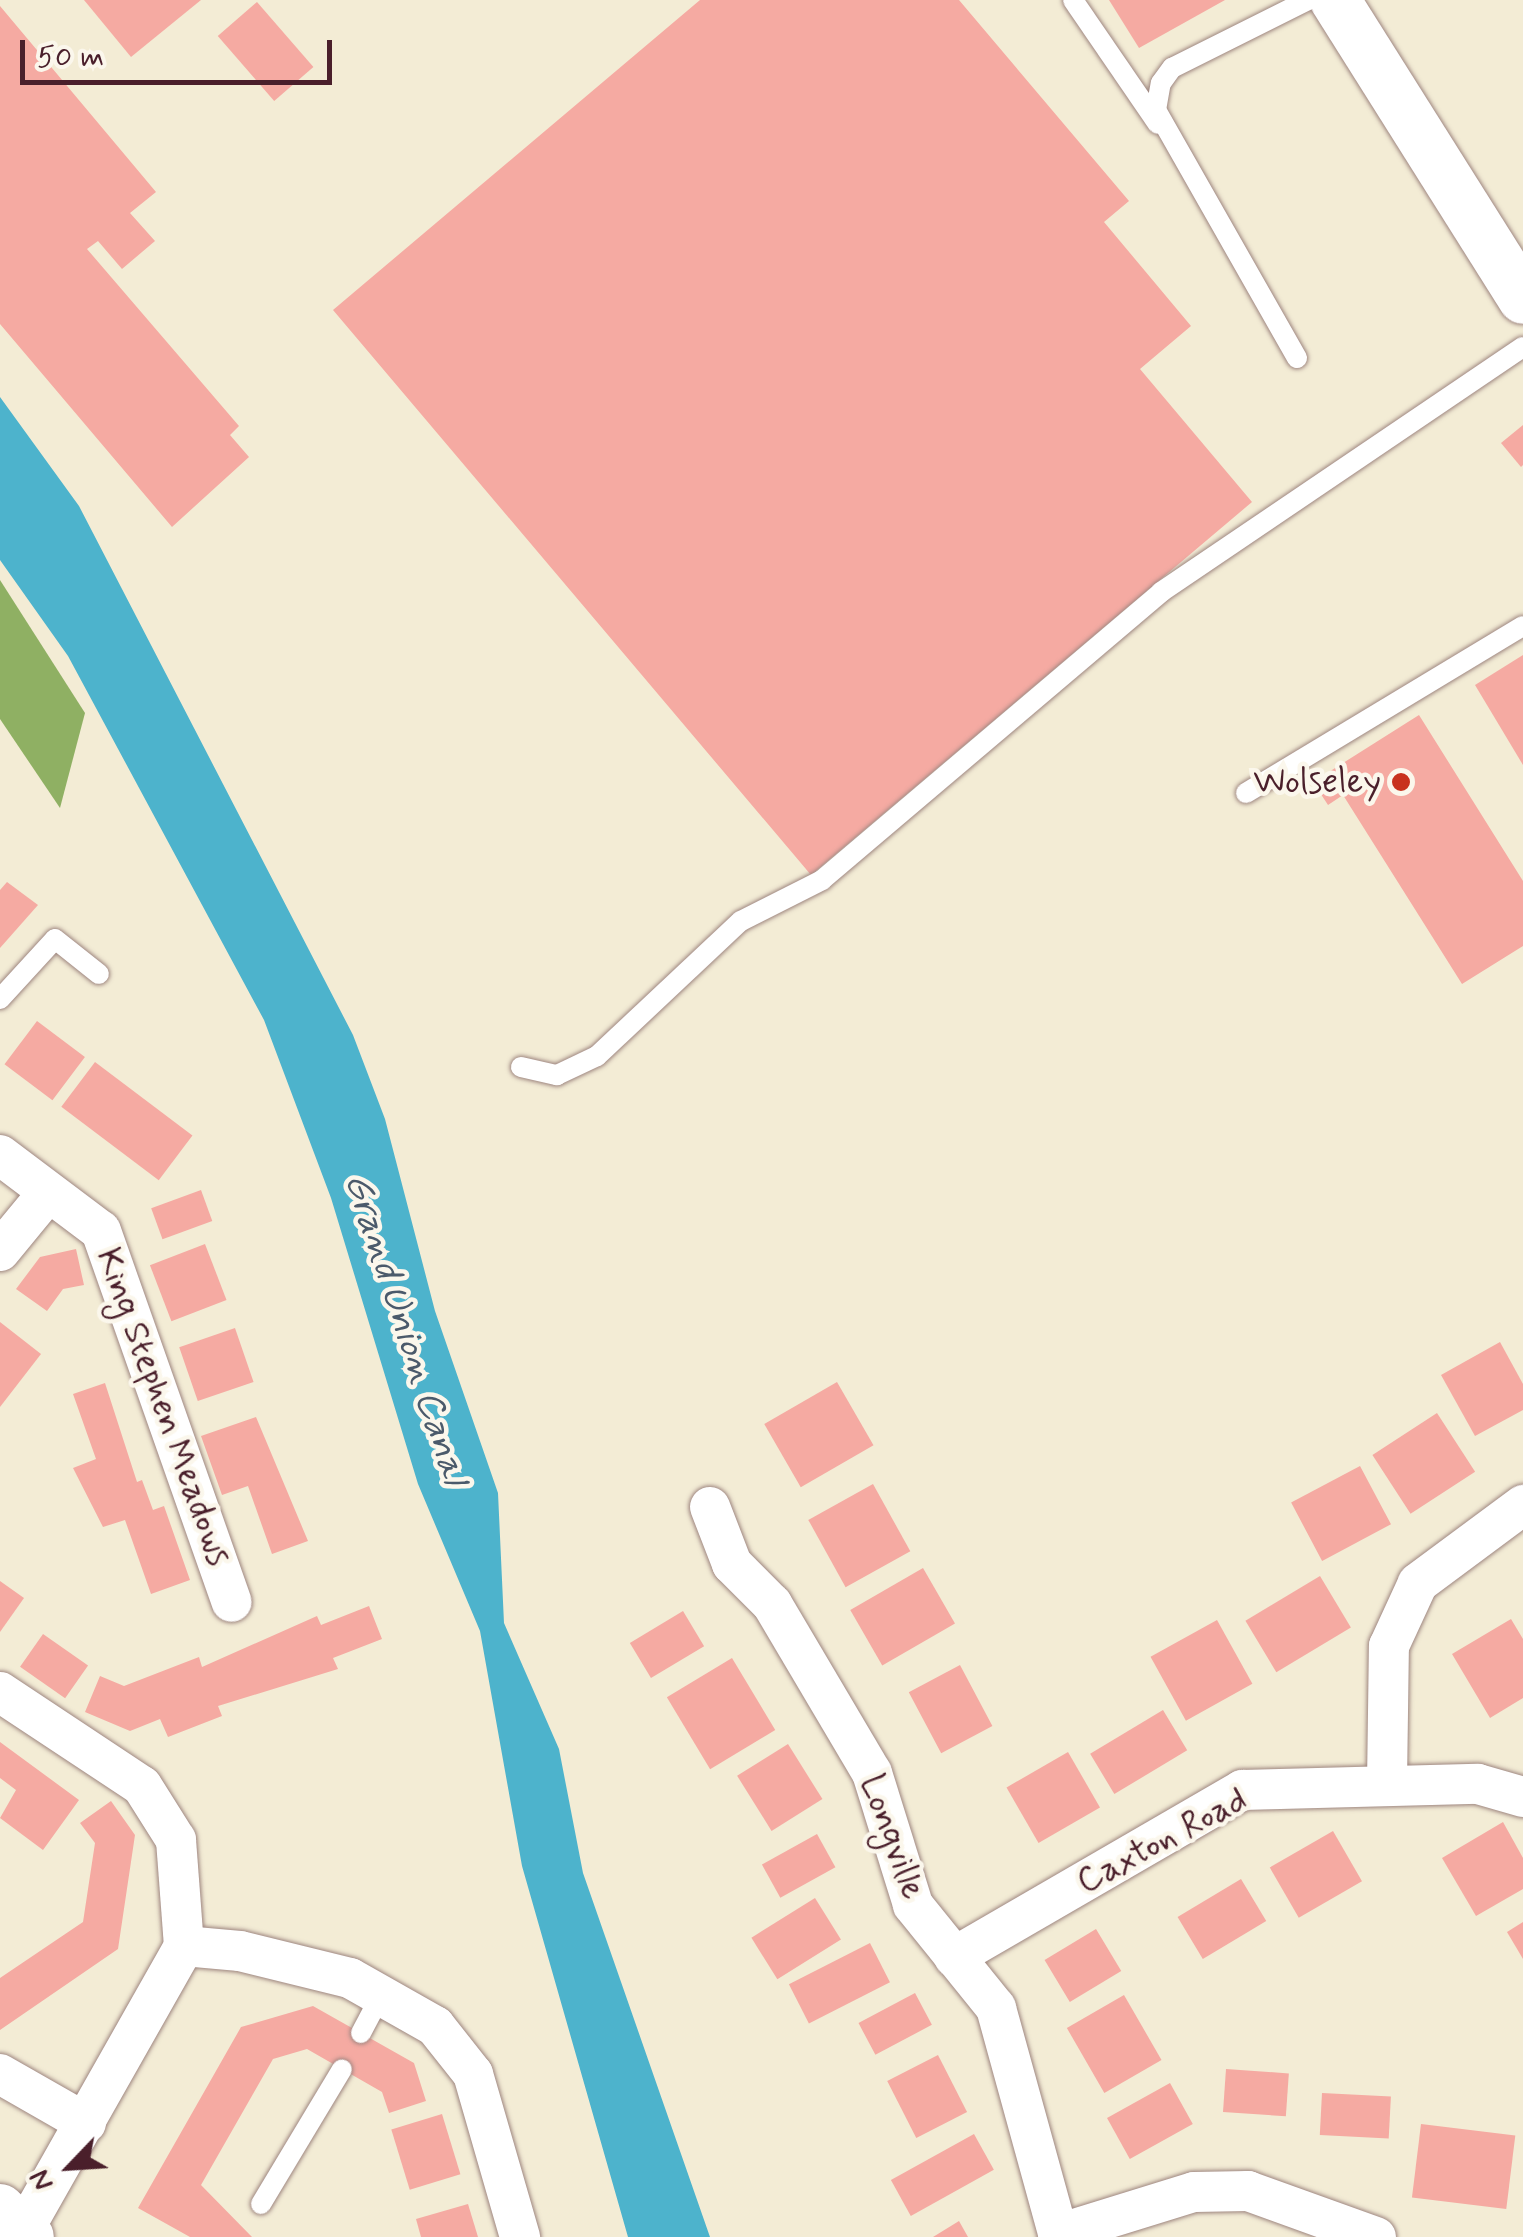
<!DOCTYPE html>
<html>
<head>
<meta charset="utf-8">
<style>
	body { margin:0 }
	#map { position:relative; width:1523px; height:2237px; overflow:hidden; background:#f3ecd5; font-family:Mynerve,sans-serif }
	div>[style] { position:absolute }
	.forest>* { inset:0; background:#8fb063 }
	.water>* { inset:0; background:#4db3cc }
	.building>* { inset:0; background:#f5aaa2; transform-origin:0 0 }
	.roads { filter:drop-shadow(0 0 2px #9e8680) drop-shadow(0 0 2px #9e8680) }
	.service>* { height:20px; margin:-10px; padding:0 10px; transform-origin:10px; border-radius:10px; background:#fff }
	.minor>* { height:40px; margin:-20px; padding:0 20px; transform-origin:20px; border-radius:20px; background:#fff }
	.tertiary>* { height:50px; margin:-25px; padding:0 25px; transform-origin:25px; border-radius:25px; background:#fff }
	.dots>* { width:28px; height:28px; translate:-50% -50%; box-sizing:border-box; border:5px solid #fbf7ec; border-radius:50% }
	span { translate:-50% -50%; white-space:nowrap; text-align:center; line-height:1.15; -webkit-text-stroke:9px #fbf7ec; paint-order:stroke }
	.poi-label { font-size:35px; color:#4a1f2b }
	.right { translate:-100% -50%; text-align:right }
	.street-label { font-size:35px; color:#4a1f2b }
	.water-label { font-size:38px; color:#4b5a6b; font-style:italic }
	.north { position:absolute; left:20px; top:2117px; width:100px; height:100px; -webkit-text-stroke:8px #fbf7ec; paint-order:stroke; rotate:245deg; font-size:28px; font-weight:700; line-height:40px; text-align:center; color:#4a1f2b }
	.north::after { content:''; display:block; margin:auto; width:35px; height:45px; background:#4a1f2b; clip-path:polygon(50% 0,100% 100%,50% 72%,0 100%) }
	.scale { position:absolute; left:20px; top:40px; width:312px; height:45px; box-sizing:border-box; border:5px solid #4a1f2b; border-top:0; padding-left:12px; font-size:30px; line-height:35px; white-space:nowrap; color:#4a1f2b; -webkit-text-stroke:8px #fbf7ec; paint-order:stroke }
</style>
</head>
<body>
<div id="map">
	<div class="forest">
		<div style="clip-path:polygon(0 580px,85px 713px,60px 808px,0 719px)"></div>
	</div>
	<div class="water">
		<div style="clip-path:polygon(0 397px,79px 506px,353px 1035px,385px 1119px,435px 1311px,498px 1493px,504px 1623px,559px 1749px,583px 1873px,710px 2237px,628px 2237px,522px 1866px,480px 1631px,418px 1484px,331px 1198px,264px 1020px,68px 656px,0 560px)"></div>
	</div>
	<div class="building">
		<div style="clip-path:polygon(84px 0,201px 0,131px 57px)"></div>
		<div style="clip-path:polygon(700px 0,959px 0,1129px 201px,1104px 222px,1191px 326px,1140px 369px,1252px 502px,811px 875px,333px 310px)"></div>
		<div style="clip-path:polygon(1109px 0,1225px 0,1139px 48px)"></div>
		<div style="left:257px;top:2px;width:86px;height:52px;rotate:49deg"></div>
		<div style="clip-path:polygon(0 6px,156px 192px,130px 213px,155px 241px,122px 269px,98px 241px,87px 249px,239px 426px,230px 435px,249px 457px,172px 527px,0 324px)"></div>
		<div style="clip-path:polygon(1523px 425px,1523px 465px,1521px 467px,1501px 443px)"></div>
		<div style="clip-path:polygon(1523px 655px,1523px 765px,1475px 685px)"></div>
		<div style="clip-path:polygon(1419px 715px,1523px 881px,1523px 946px,1462px 984px,1343px 795px,1328px 805px,1313px 782px)"></div>
		<div style="clip-path:polygon(7px 882px,38px 905px,0 948px,0 890px)"></div>
		<div style="left:37px;top:1021px;width:60px;height:54px;rotate:37deg"></div>
		<div style="left:95px;top:1062px;width:122px;height:56px;rotate:37deg"></div>
		<div style="left:201px;top:1190px;width:33px;height:53px;rotate:70deg"></div>
		<div style="left:205px;top:1244px;width:60px;height:59px;rotate:69deg"></div>
		<div style="clip-path:polygon(76px 1249px,84px 1285px,63px 1289px,47px 1311px,16px 1289px,40px 1257px)"></div>
		<div style="clip-path:polygon(0 1322px,41px 1354px,0 1407px)"></div>
		<div style="left:235px;top:1328px;width:57px;height:59px;rotate:71deg"></div>
		<div style="clip-path:polygon(1500px 1342px,1523px 1384px,1523px 1410px,1475px 1436px,1441px 1375px)"></div>
		<div style="left:837px;top:1382px;width:73px;height:84px;rotate:60deg"></div>
		<div style="clip-path:polygon(105px 1383px,137px 1482px,142px 1480px,153px 1510px,164px 1506px,190px 1580px,151px 1594px,125px 1520px,103px 1527px,73px 1468px,96px 1459px,73px 1394px)"></div>
		<div style="left:1437px;top:1413px;width:70px;height:77px;rotate:57deg"></div>
		<div style="clip-path:polygon(256px 1417px,308px 1541px,272px 1554px,248px 1486px,222px 1495px,201px 1436px)"></div>
		<div style="left:1360px;top:1466px;width:66px;height:78px;rotate:62deg"></div>
		<div style="left:873px;top:1484px;width:77px;height:74px;rotate:61deg"></div>
		<div style="left:923px;top:1568px;width:64px;height:84px;rotate:60deg"></div>
		<div style="left:1320px;top:1576px;width:60px;height:87px;rotate:59deg"></div>
		<div style="clip-path:polygon(0 1581px,24px 1598px,0 1632px)"></div>
		<div style="clip-path:polygon(369px 1606px,382px 1639px,333px 1658px,338px 1669px,218px 1706px,222px 1716px,168px 1737px,160px 1719px,130px 1731px,85px 1712px,100px 1676px,124px 1686px,199px 1657px,202px 1667px,317px 1616px,321px 1625px)"></div>
		<div style="left:683px;top:1611px;width:41px;height:62px;rotate:59deg"></div>
		<div style="clip-path:polygon(1511px 1619px,1523px 1639px,1523px 1698px,1490px 1718px,1452px 1654px)"></div>
		<div style="left:1217px;top:1620px;width:73px;height:76px;rotate:61deg"></div>
		<div style="left:43px;top:1634px;width:55px;height:40px;rotate:35deg"></div>
		<div style="left:732px;top:1658px;width:84px;height:76px;rotate:59deg"></div>
		<div style="left:960px;top:1665px;width:69px;height:58px;rotate:62deg"></div>
		<div style="left:1163px;top:1710px;width:47px;height:85px;rotate:59deg"></div>
		<div style="clip-path:polygon(0 1742px,79px 1800px,43px 1850px,0 1818px,16px 1790px,0 1778px)"></div>
		<div style="left:788px;top:1744px;width:65px;height:60px;rotate:58deg"></div>
		<div style="left:1068px;top:1752px;width:64px;height:71px;rotate:60deg"></div>
		<div style="clip-path:polygon(111px 1801px,135px 1835px,118px 1949px,0 2030px,0 1978px,83px 1922px,95px 1843px,80px 1823px)"></div>
		<div style="clip-path:polygon(1503px 1822px,1523px 1858px,1523px 1889px,1476px 1916px,1442px 1858px)"></div>
		<div style="left:1333px;top:1831px;width:58px;height:73px;rotate:60deg"></div>
		<div style="left:817px;top:1834px;width:38px;height:63px;rotate:61deg"></div>
		<div style="left:1241px;top:1879px;width:49px;height:74px;rotate:59deg"></div>
		<div style="left:815px;top:1898px;width:49px;height:75px;rotate:58deg"></div>
		<div style="clip-path:polygon(1523px 1922px,1523px 1959px,1507px 1932px)"></div>
		<div style="left:1096px;top:1929px;width:49px;height:60px;rotate:59deg"></div>
		<div style="left:870px;top:1943px;width:44px;height:91px;rotate:63deg"></div>
		<div style="left:915px;top:1993px;width:36px;height:64px;rotate:62deg"></div>
		<div style="left:1124px;top:1995px;width:75px;height:66px;rotate:60deg"></div>
		<div style="clip-path:polygon(313px 2006px,414px 2063px,426px 2101px,389px 2113px,382px 2092px,307px 2049px,273px 2059px,201px 2185px,252px 2237px,190px 2237px,138px 2208px,241px 2027px)"></div>
		<div style="left:938px;top:2055px;width:64px;height:57px;rotate:63deg"></div>
		<div style="left:1226px;top:2069px;width:63px;height:43px;rotate:4deg"></div>
		<div style="left:1170px;top:2083px;width:47px;height:72px;rotate:61deg"></div>
		<div style="left:1322px;top:2093px;width:69px;height:42px;rotate:3deg"></div>
		<div style="left:442px;top:2114px;width:63px;height:53px;rotate:73deg"></div>
		<div style="left:1421px;top:2124px;width:95px;height:74px;rotate:7deg"></div>
		<div style="left:974px;top:2134px;width:41px;height:95px;rotate:61deg"></div>
		<div style="clip-path:polygon(468px 2204px,478px 2237px,421px 2237px,416px 2219px)"></div>
		<div style="clip-path:polygon(959px 2221px,968px 2237px,933px 2237px)"></div>
	</div>
	<div class="roads">
		<div class="service">
			<div style="left:1073px;top:0;width:150px;rotate:55.6deg"></div>
			<div style="left:1297px;top:358px;width:285px;rotate:-119.6deg"></div>
			<div style="left:1156px;top:110px;width:27px;rotate:-80deg"></div>
			<div style="left:1161px;top:83px;width:19px;rotate:-54deg"></div>
			<div style="left:1172px;top:68px;width:152px;rotate:-26.6deg"></div>
			<div style="left:1246px;top:793px;width:323px;rotate:-31.1deg"></div>
			<div style="left:0;top:999px;width:81px;rotate:-47.5deg"></div>
			<div style="left:55px;top:939px;width:56px;rotate:38.5deg"></div>
			<div style="left:521px;top:1067px;width:37px;rotate:13deg"></div>
			<div style="left:557px;top:1075px;width:44px;rotate:-25.4deg"></div>
			<div style="left:597px;top:1056px;width:197px;rotate:-43.2deg"></div>
			<div style="left:741px;top:921px;width:91px;rotate:-26.8deg"></div>
			<div style="left:822px;top:880px;width:445px;rotate:-40.3deg"></div>
			<div style="left:1161px;top:592px;width:437px;rotate:-34.1deg"></div>
			<div style="left:361px;top:2033px;width:43px;rotate:-62.2deg"></div>
			<div style="left:261px;top:2204px;width:157px;rotate:-59deg"></div>
		</div>
		<div class="minor">
			<div style="left:0;top:1155px;width:126px;rotate:37deg"></div>
			<div style="left:101px;top:1231px;width:393px;rotate:70.6deg"></div>
			<div style="left:0;top:1251px;width:74px;rotate:-50.5deg"></div>
			<div style="left:710px;top:1507px;width:61px;rotate:68.9deg"></div>
			<div style="left:732px;top:1564px;width:57px;rotate:45deg"></div>
			<div style="left:772px;top:1604px;width:196px;rotate:59.4deg"></div>
			<div style="left:872px;top:1773px;width:138px;rotate:72.7deg"></div>
			<div style="left:913px;top:1905px;width:132px;rotate:51.1deg"></div>
			<div style="left:996px;top:2008px;width:238px;rotate:74.6deg"></div>
			<div style="left:0;top:1692px;width:170px;rotate:33.5deg"></div>
			<div style="left:142px;top:1786px;width:64px;rotate:57.8deg"></div>
			<div style="left:176px;top:1840px;width:106px;rotate:85.7deg"></div>
			<div style="left:1387px;top:1784px;width:138px;rotate:-89.2deg"></div>
			<div style="left:1389px;top:1646px;width:69px;rotate:-65.3deg"></div>
			<div style="left:1418px;top:1583px;width:131px;rotate:-36.6deg"></div>
			<div style="left:954px;top:1957px;width:333px;rotate:-30.1deg"></div>
			<div style="left:1242px;top:1790px;width:236px;rotate:-1.5deg"></div>
			<div style="left:1478px;top:1784px;width:47px;rotate:16.1deg"></div>
			<div style="left:0;top:2074px;width:99px;rotate:29.7deg"></div>
			<div style="left:23px;top:2231px;width:327px;rotate:-60.5deg"></div>
			<div style="left:184px;top:1946px;width:56px;rotate:5.1deg"></div>
			<div style="left:240px;top:1951px;width:113px;rotate:13.8deg"></div>
			<div style="left:350px;top:1978px;width:98px;rotate:29.5deg"></div>
			<div style="left:435px;top:2026px;width:61px;rotate:51.6deg"></div>
			<div style="left:473px;top:2074px;width:170px;rotate:73.9deg"></div>
			<div style="left:1058px;top:2234px;width:142px;rotate:-17.2deg"></div>
			<div style="left:1194px;top:2192px;width:54px;rotate:-1.1deg"></div>
			<div style="left:1248px;top:2191px;width:136px;rotate:19.8deg"></div>
		</div>
		<div class="tertiary">
			<div style="left:1335px;top:0;width:353px;rotate:57.8deg"></div>
			<div style="left:0;top:2209px;width:40px;rotate:44deg"></div>
		</div>
	</div>
	<div class="dots">
		<div style="left:1401px;top:782px;background:#c8321e"></div>
	</div>
	<div class="poi-label">
		<span class="right" style="left:1381px;top:782px">Wolseley</span>
	</div>
	<div class="street-label">
		<span style="left:163px;top:1407px;rotate:70deg">King Stephen Meadows</span>
		<span style="left:892px;top:1837px;rotate:70deg">Longville</span>
		<span style="left:1162px;top:1841px;rotate:-28deg">Caxton Road</span>
	</div>
	<div class="water-label">
		<span style="left:405px;top:1329px;rotate:72deg">Grand Union Canal</span>
	</div>
	<div class="north">N</div>
	<div class="scale">50 m</div>
</div>
</body>
</html>
